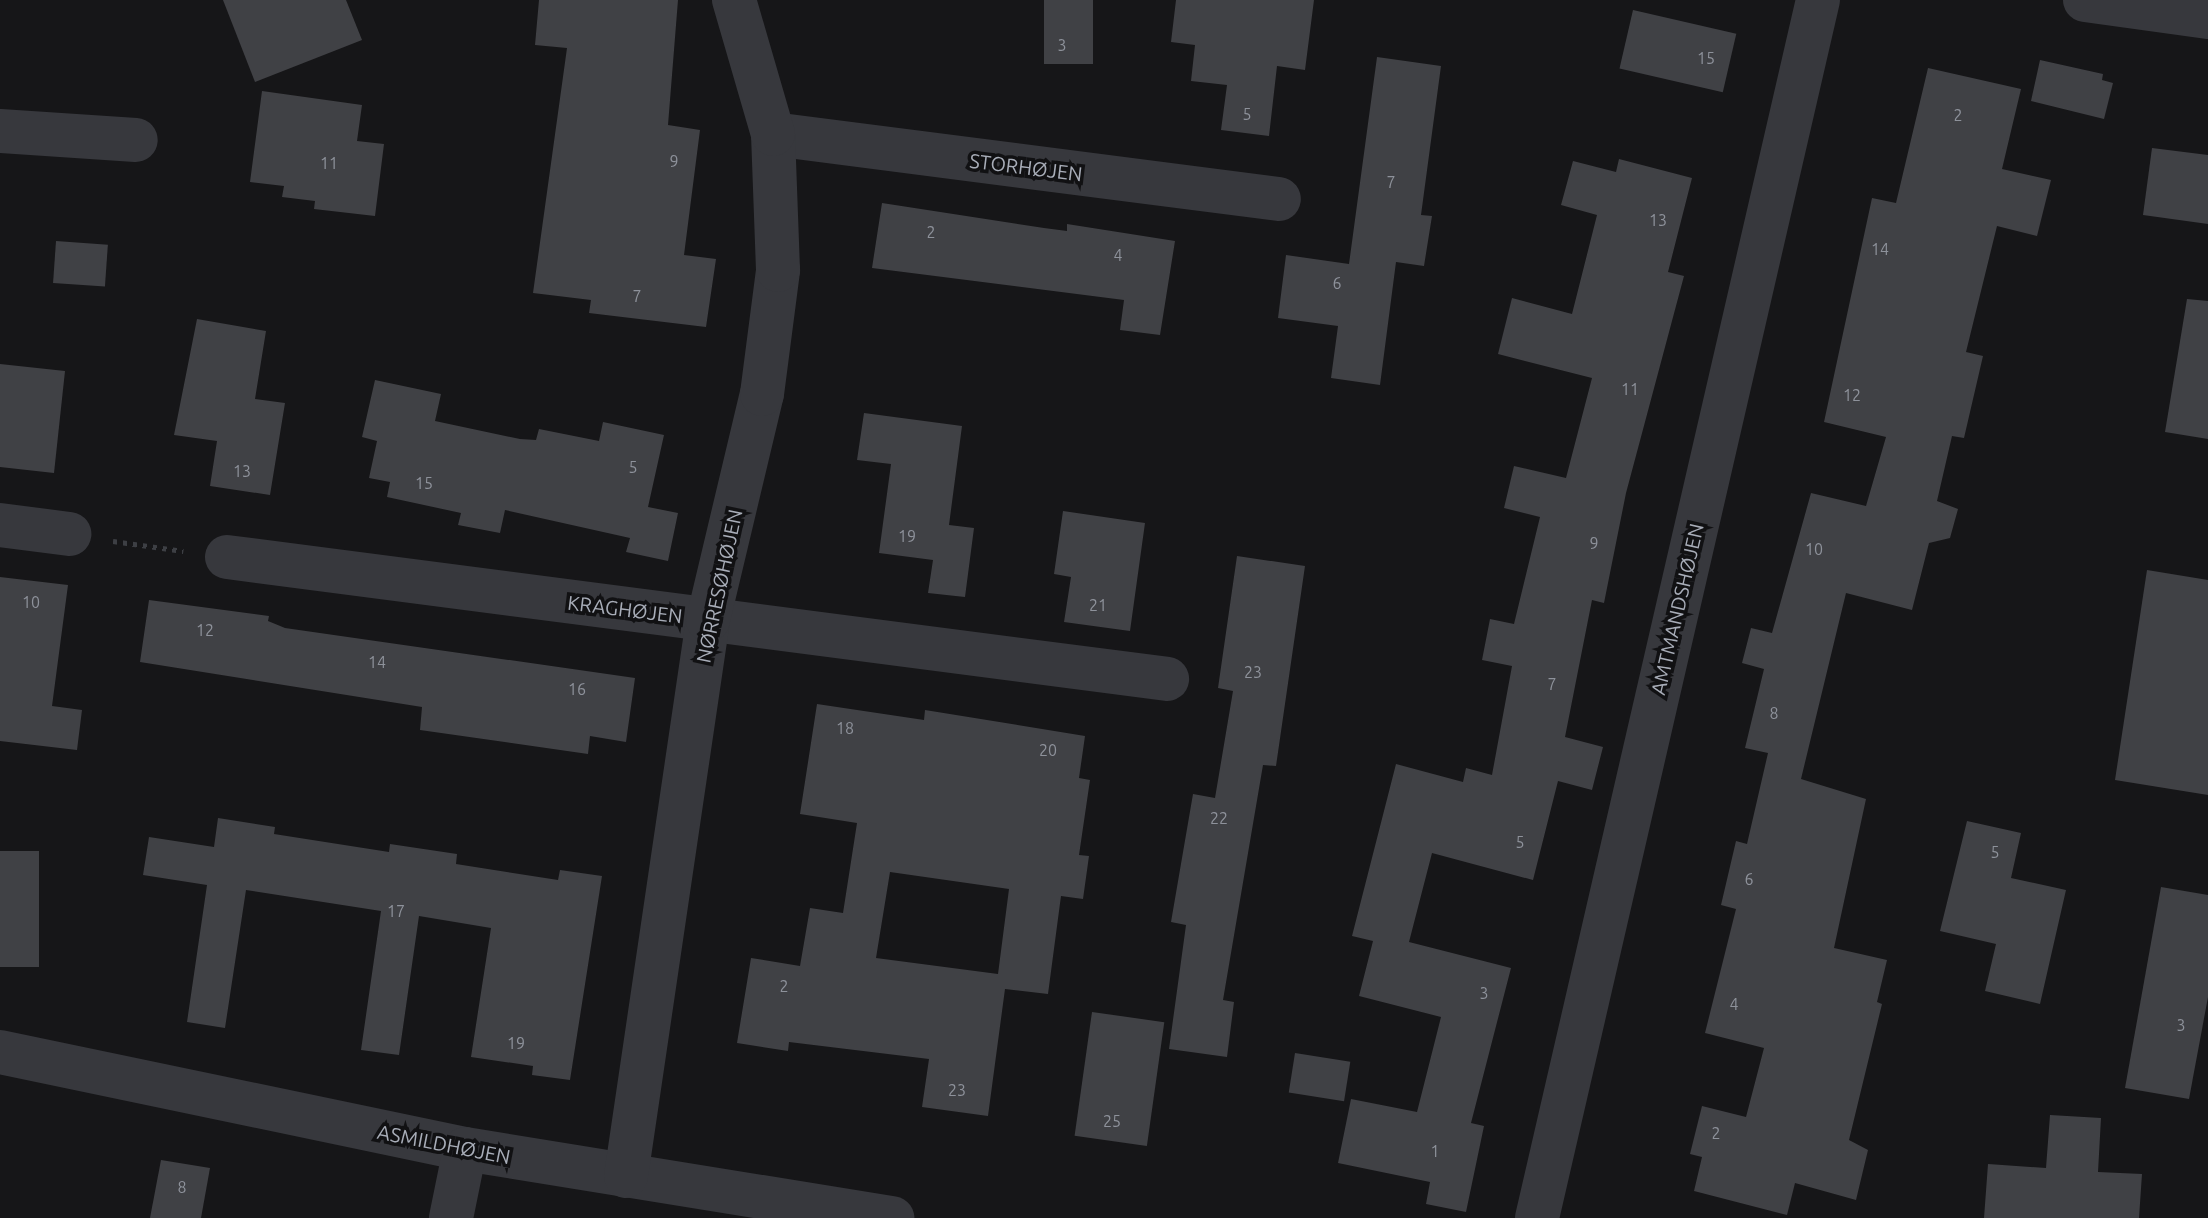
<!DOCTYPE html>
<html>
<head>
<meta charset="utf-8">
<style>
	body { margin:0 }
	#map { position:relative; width:2208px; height:1218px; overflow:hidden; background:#161618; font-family:Ubuntu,sans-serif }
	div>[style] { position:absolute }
	.building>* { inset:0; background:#404145; transform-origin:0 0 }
	.path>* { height:5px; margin-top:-2.5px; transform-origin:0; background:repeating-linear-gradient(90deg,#3d3f44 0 4px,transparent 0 10px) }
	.minor>* { height:44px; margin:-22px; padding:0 22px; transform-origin:22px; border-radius:22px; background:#37383d }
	span { translate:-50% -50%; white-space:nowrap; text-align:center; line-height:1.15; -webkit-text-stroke:7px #111113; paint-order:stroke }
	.number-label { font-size:16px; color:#8e929b }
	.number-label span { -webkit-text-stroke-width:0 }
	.street-label { font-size:20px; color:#a8adb8 }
</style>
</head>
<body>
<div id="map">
	<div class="building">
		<div style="clip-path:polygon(223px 0,346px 0,362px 40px,255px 82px)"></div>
		<div style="clip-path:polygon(539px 0,678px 0,668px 125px,700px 130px,684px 255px,716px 259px,706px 327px,589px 313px,591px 300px,533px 293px,567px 48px,535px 45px)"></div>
		<div style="left:1044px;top:0;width:49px;height:64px"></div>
		<div style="clip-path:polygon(1176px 0,1314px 0,1305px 70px,1277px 66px,1269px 136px,1221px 130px,1227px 85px,1191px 81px,1195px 45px,1171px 42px)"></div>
		<div style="left:1633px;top:10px;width:106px;height:60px;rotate:13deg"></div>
		<div style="clip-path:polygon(1377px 57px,1441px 66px,1421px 215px,1432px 216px,1424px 266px,1396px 262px,1380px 385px,1331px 378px,1338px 326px,1278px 318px,1286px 255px,1349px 264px)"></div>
		<div style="clip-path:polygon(2040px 60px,2103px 74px,2102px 80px,2113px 83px,2104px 119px,2031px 101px)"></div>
		<div style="clip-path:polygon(1928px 68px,2021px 89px,2002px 169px,2051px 180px,2037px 236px,1997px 226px,1966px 352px,1983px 356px,1964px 438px,1952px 436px,1937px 501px,1958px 509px,1950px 538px,1929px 543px,1912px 610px,1846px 593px,1801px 779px,1866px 799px,1834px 948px,1887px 960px,1877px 1002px,1882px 1004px,1849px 1140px,1868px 1150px,1856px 1200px,1795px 1183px,1787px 1215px,1694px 1191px,1702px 1157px,1690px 1154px,1702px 1106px,1746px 1117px,1764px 1048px,1705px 1033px,1736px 909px,1721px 905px,1736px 841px,1747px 844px,1768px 753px,1745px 748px,1764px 669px,1742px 663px,1751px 628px,1772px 633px,1811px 493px,1866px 506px,1886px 437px,1824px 422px,1872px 198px,1896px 203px)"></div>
		<div style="clip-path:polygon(262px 91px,362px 105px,357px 141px,384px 144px,375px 216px,314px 209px,315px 201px,282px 197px,284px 186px,250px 182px)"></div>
		<div style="clip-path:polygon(2152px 148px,2208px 155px,2208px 224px,2143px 215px)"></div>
		<div style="clip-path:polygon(1619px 159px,1692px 178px,1668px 272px,1684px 276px,1626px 493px,1604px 603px,1592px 600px,1565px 737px,1603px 747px,1592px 790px,1558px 781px,1533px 880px,1432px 853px,1409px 942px,1511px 968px,1471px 1123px,1484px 1126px,1466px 1212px,1426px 1204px,1430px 1182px,1338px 1163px,1351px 1099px,1417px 1112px,1441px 1017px,1359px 996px,1373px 941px,1352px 936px,1396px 764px,1463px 782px,1466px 768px,1492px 775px,1512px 666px,1482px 660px,1490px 619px,1514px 624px,1540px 517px,1504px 508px,1514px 466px,1566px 478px,1592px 378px,1498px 354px,1512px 298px,1572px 314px,1597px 215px,1561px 205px,1573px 161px,1616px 172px)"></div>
		<div style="clip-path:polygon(882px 203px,1044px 228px,1067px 231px,1067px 224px,1175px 241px,1160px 335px,1120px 330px,1124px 300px,872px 268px)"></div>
		<div style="left:56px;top:241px;width:52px;height:42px;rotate:4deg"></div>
		<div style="clip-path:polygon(2187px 299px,2208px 301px,2208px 439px,2165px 432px)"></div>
		<div style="clip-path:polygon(197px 319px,266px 331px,255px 399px,285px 403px,270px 495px,210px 486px,217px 441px,174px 435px)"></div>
		<div style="clip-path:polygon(0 364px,65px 371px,54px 473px,0 467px)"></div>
		<div style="clip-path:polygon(375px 380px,441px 394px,435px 421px,520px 439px,536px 440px,539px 429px,599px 441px,603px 422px,664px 435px,648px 507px,678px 513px,668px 561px,626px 552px,630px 538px,505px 510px,500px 533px,458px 525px,461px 513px,387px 497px,390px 482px,369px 478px,377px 441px,362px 437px)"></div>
		<div style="clip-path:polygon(864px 413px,962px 426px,949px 525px,974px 528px,965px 597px,928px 593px,933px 560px,879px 553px,891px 464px,857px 460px)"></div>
		<div style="clip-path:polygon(1063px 511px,1145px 523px,1130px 631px,1064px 622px,1071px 577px,1054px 574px)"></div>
		<div style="clip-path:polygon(1237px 556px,1305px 566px,1276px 766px,1263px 765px,1223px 1000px,1234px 1002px,1227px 1057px,1169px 1049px,1186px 925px,1171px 922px,1193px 794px,1215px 798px,1233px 691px,1218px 688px)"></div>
		<div style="clip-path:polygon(2147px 570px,2208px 580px,2208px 795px,2115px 780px)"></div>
		<div style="clip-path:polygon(0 577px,68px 585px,52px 706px,82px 710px,77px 750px,0 741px)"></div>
		<div style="clip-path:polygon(149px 600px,269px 616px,268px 621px,285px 628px,635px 678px,626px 742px,590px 736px,588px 754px,420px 730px,422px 707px,140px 662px)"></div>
		<div style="clip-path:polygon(evenodd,817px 704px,924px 720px,925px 710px,1085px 736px,1079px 778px,1090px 780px,1079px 855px,1089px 856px,1083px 899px,1061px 896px,1048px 994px,1005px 989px,988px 1116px,922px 1107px,929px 1059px,789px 1042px,788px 1051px,737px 1043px,751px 958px,800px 966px,810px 908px,843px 913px,857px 823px,800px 814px,817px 704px,890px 872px,1009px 889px,998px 974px,876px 958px,890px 872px)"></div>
		<div style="clip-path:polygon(218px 818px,275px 827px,274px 834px,389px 852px,390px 844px,457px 854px,456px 864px,558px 880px,560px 870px,602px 876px,570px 1080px,532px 1075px,533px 1066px,471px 1057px,491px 928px,419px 916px,399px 1055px,361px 1050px,381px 911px,246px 890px,225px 1028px,187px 1022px,207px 885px,143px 875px,149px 837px,214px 847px)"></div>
		<div style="clip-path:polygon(1967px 821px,2021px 833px,2011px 878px,2066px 890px,2040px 1004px,1985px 991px,1996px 944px,1940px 931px)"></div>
		<div style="left:0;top:851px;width:39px;height:116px"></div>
		<div style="clip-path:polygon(2161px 887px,2208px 895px,2208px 997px,2189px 1099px,2125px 1088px)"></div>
		<div style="left:1092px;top:1012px;width:73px;height:125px;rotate:8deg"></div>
		<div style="left:1295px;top:1053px;width:56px;height:40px;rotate:9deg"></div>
		<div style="clip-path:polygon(2050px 1115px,2101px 1118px,2098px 1172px,2142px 1174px,2139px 1218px,1984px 1218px,1988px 1164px,2046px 1168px)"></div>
		<div style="clip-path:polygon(161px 1160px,210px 1168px,201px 1218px,150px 1218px)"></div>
	</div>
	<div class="path">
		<div style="left:113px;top:541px;width:71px;rotate:8.1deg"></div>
	</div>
	<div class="minor">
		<div style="left:2085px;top:0;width:124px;rotate:7.9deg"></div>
		<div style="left:0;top:131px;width:136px;rotate:3.8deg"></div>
		<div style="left:773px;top:134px;width:510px;rotate:7.32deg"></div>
		<div style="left:0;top:525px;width:70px;rotate:7.4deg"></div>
		<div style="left:227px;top:557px;width:948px;rotate:7.39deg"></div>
		<div style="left:0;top:1052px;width:475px;rotate:11.8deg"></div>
		<div style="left:465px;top:1149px;width:433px;rotate:9.2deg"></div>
		<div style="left:626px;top:1176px;width:562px;rotate:-81.61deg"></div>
		<div style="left:708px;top:620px;width:232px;rotate:-76.6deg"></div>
		<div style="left:762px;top:394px;width:125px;rotate:-82.6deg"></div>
		<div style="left:778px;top:270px;width:136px;rotate:-92.1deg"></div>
		<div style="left:773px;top:134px;width:140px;rotate:-106.2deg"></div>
		<div style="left:451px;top:1218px;width:70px;rotate:-78.5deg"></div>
		<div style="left:1537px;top:1218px;width:1250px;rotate:-77.01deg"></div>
	</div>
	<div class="number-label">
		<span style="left:1062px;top:45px">3</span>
		<span style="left:1706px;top:58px">15</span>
		<span style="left:1247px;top:114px">5</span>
		<span style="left:1958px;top:115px">2</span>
		<span style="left:674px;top:161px">9</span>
		<span style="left:329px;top:163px">11</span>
		<span style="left:1391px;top:182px">7</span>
		<span style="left:1658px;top:220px">13</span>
		<span style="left:931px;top:232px">2</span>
		<span style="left:1880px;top:249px">14</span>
		<span style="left:1118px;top:255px">4</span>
		<span style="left:1337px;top:283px">6</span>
		<span style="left:637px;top:296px">7</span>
		<span style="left:1630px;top:389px">11</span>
		<span style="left:1852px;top:395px">12</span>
		<span style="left:633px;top:467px">5</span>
		<span style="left:242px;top:471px">13</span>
		<span style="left:424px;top:483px">15</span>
		<span style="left:907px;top:536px">19</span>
		<span style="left:1594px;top:543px">9</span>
		<span style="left:1814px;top:549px">10</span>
		<span style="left:31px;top:602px">10</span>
		<span style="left:1098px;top:605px">21</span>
		<span style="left:205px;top:630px">12</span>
		<span style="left:377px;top:662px">14</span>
		<span style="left:1253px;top:672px">23</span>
		<span style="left:1552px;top:684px">7</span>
		<span style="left:577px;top:689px">16</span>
		<span style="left:1774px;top:713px">8</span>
		<span style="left:845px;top:728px">18</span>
		<span style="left:1048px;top:750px">20</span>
		<span style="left:1219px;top:818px">22</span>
		<span style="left:1520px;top:842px">5</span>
		<span style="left:1995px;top:852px">5</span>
		<span style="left:1749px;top:879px">6</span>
		<span style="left:396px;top:911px">17</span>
		<span style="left:784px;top:986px">2</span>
		<span style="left:1484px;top:993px">3</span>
		<span style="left:1734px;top:1004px">4</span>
		<span style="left:2181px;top:1025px">3</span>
		<span style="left:516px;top:1043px">19</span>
		<span style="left:957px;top:1090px">23</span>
		<span style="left:1112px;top:1121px">25</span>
		<span style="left:1716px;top:1133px">2</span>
		<span style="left:1435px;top:1151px">1</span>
		<span style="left:182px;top:1187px">8</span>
	</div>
	<div class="street-label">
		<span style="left:1026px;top:167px;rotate:7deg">STORHØJEN</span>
		<span style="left:719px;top:586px;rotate:-78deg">NØRRESØHØJEN</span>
		<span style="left:625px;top:609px;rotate:7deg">KRAGHØJEN</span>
		<span style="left:1677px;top:609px;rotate:-77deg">AMTMANDSHØJEN</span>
		<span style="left:444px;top:1144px;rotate:11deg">ASMILDHØJEN</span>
	</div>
</div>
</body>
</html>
